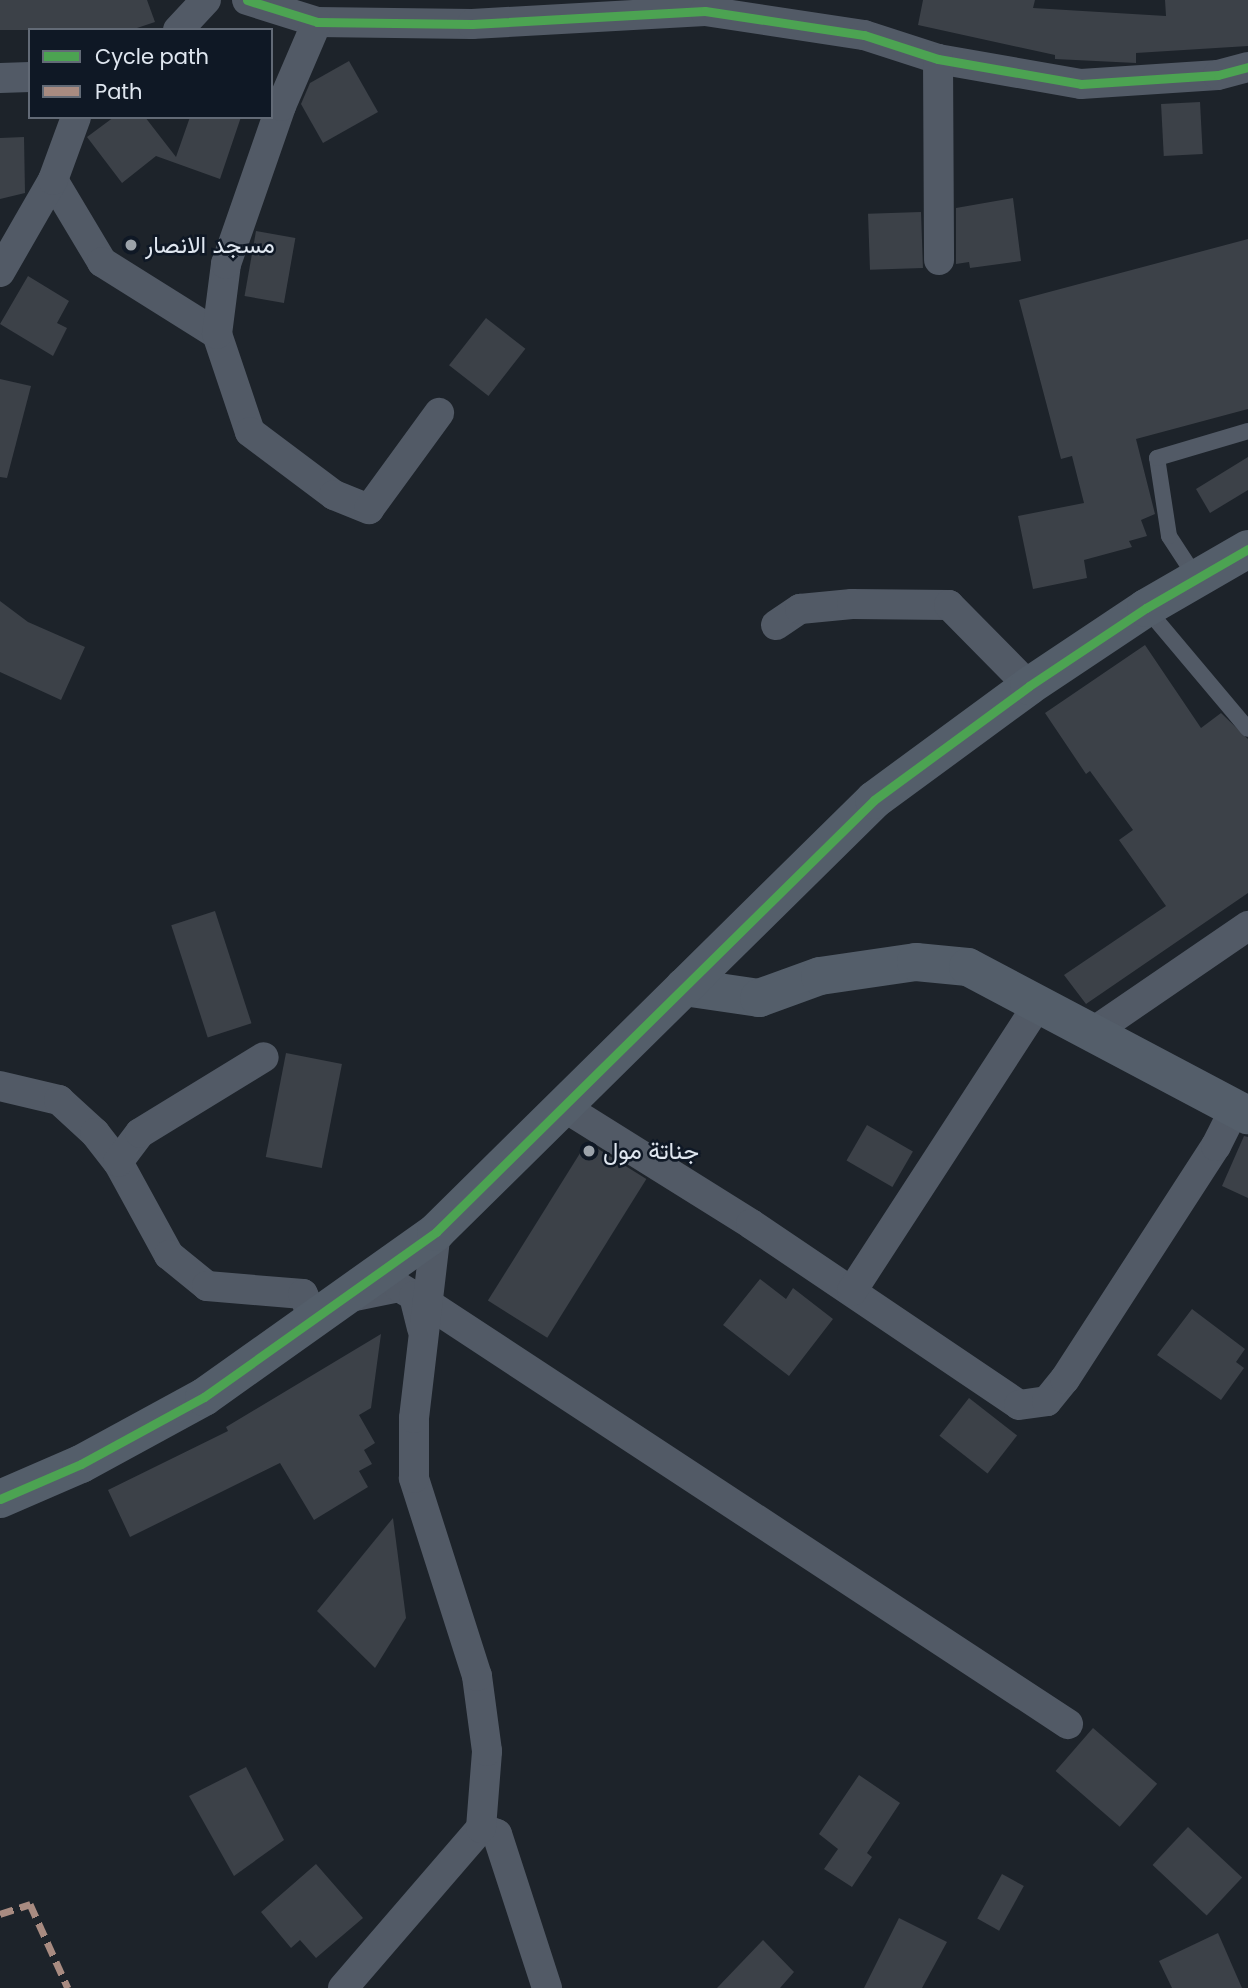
<!DOCTYPE html>
<html>
<head>
<meta charset="utf-8">
<style>
	body { margin:0 }
	#map { position:relative; width:1248px; height:1988px; overflow:hidden; background:#1d232a; font-family:Poppins,Vazirmatn,sans-serif }
	div>[style] { position:absolute }
	.building>* { inset:0; background:#3c4148; transform-origin:0 0 }
	.lane>* { height:16px; margin:-8px; padding:0 8px; transform-origin:8px; border-radius:8px; background:#525a66 }
	.street>* { height:30px; margin:-15px; padding:0 15px; transform-origin:15px; border-radius:15px; background:#525a66 }
	.secondary>* { height:38px; margin:-19px; padding:0 19px; transform-origin:19px; border-radius:19px; background:#545e6a }
	.quiet>* { height:7px; margin-top:-3.5px; transform-origin:0; background:repeating-linear-gradient(90deg,#a88b81 0 14px,transparent 0 21px) }
	.cycleway>* { height:9px; margin:-4.5px; padding:0 4.5px; transform-origin:4.5px; border-radius:4.5px; background:#4ca352 }
	.dots>* { width:19px; height:19px; translate:-50% -50%; box-sizing:border-box; border:4px solid #0f1825; border-radius:50% }
	span { translate:-50% -50%; white-space:nowrap; text-align:center; line-height:1.15; -webkit-text-stroke:5px #0f1825; paint-order:stroke }
	.poi-label { font-size:24px; color:#dfe6ef }
	.left { translate:0 -50%; text-align:left }
	.legend { position:absolute; left:28px; top:28px; width:245px; height:91px; box-sizing:border-box; background:#0f1825; border:2px solid #626a76; margin:0; padding:9px 12px; list-style:none; font-size:21px; color:#dfe6ef }
	.legend li { display:flex; align-items:center; gap:14px; height:35px }
	.legend b { width:35px; border:2px solid #626a76 }
</style>
</head>
<body>
<div id="map">
	<div class="building">
		<div style="clip-path:polygon(0 0,147px 0,155px 22px,131px 30px,0 30px)"></div>
		<div style="clip-path:polygon(923px 0,1035px 0,1033px 8px,1166px 16px,1165px 0,1248px 0,1248px 46px,1136px 53px,1136px 63px,1055px 59px,1055px 55px,918px 25px)"></div>
		<div style="clip-path:polygon(349px 61px,378px 112px,323px 143px,301px 104px,310px 83px)"></div>
		<div style="left:1200px;top:102px;width:52px;height:39px;rotate:87deg"></div>
		<div style="clip-path:polygon(114px 117px,145px 117px,176px 157px,190px 117px,241px 117px,220px 179px,156px 156px,122px 183px,87px 137px)"></div>
		<div style="clip-path:polygon(24px 137px,25px 193px,0 199px,0 138px)"></div>
		<div style="clip-path:polygon(1013px 198px,1021px 261px,970px 268px,969px 262px,956px 264px,956px 208px)"></div>
		<div style="left:921px;top:212px;width:56px;height:53px;rotate:88deg"></div>
		<div style="left:256px;top:231px;width:40px;height:66px;rotate:10deg"></div>
		<div style="clip-path:polygon(1248px 239px,1248px 409px,1136px 439px,1155px 514px,1141px 520px,1147px 536px,1129px 541px,1132px 547px,1084px 560px,1087px 578px,1033px 589px,1018px 516px,1084px 503px,1072px 456px,1061px 459px,1019px 300px)"></div>
		<div style="clip-path:polygon(28px 276px,69px 301px,57px 323px,67px 328px,53px 356px,0 324px)"></div>
		<div style="left:486px;top:318px;width:50px;height:60px;rotate:38deg"></div>
		<div style="clip-path:polygon(0 379px,31px 386px,7px 478px,0 477px)"></div>
		<div style="clip-path:polygon(1248px 457px,1248px 490px,1210px 513px,1196px 489px)"></div>
		<div style="clip-path:polygon(0 601px,28px 622px,85px 647px,61px 700px,0 672px)"></div>
		<div style="clip-path:polygon(1145px 645px,1201px 728px,1221px 713px,1248px 739px,1248px 893px,1086px 1004px,1064px 975px,1166px 906px,1119px 840px,1133px 830px,1090px 771px,1086px 774px,1045px 713px)"></div>
		<div style="left:215px;top:911px;width:118px;height:46px;rotate:72deg"></div>
		<div style="left:286px;top:1053px;width:57px;height:106px;rotate:11deg"></div>
		<div style="left:867px;top:1125px;width:53px;height:41px;rotate:30deg"></div>
		<div style="clip-path:polygon(1244px 1136px,1248px 1137px,1248px 1198px,1222px 1186px)"></div>
		<div style="left:587px;top:1142px;width:70px;height:187px;rotate:32deg"></div>
		<div style="clip-path:polygon(760px 1279px,786px 1299px,793px 1288px,833px 1319px,789px 1376px,723px 1325px)"></div>
		<div style="clip-path:polygon(1192px 1309px,1245px 1349px,1236px 1362px,1244px 1368px,1221px 1400px,1157px 1355px)"></div>
		<div style="clip-path:polygon(381px 1334px,371px 1408px,359px 1415px,375px 1443px,364px 1450px,372px 1464px,359px 1471px,368px 1487px,314px 1520px,280px 1463px,130px 1537px,108px 1490px,228px 1431px,226px 1427px)"></div>
		<div style="left:969px;top:1398px;width:61px;height:48px;rotate:38deg"></div>
		<div style="clip-path:polygon(393px 1518px,406px 1618px,375px 1668px,317px 1611px)"></div>
		<div style="left:1093px;top:1728px;width:85px;height:57px;rotate:41deg"></div>
		<div style="clip-path:polygon(246px 1767px,284px 1840px,234px 1876px,189px 1796px)"></div>
		<div style="clip-path:polygon(859px 1775px,900px 1803px,867px 1853px,872px 1857px,852px 1887px,824px 1869px,838px 1849px,819px 1834px)"></div>
		<div style="left:1188px;top:1827px;width:74px;height:52px;rotate:43deg"></div>
		<div style="clip-path:polygon(316px 1864px,363px 1918px,316px 1958px,300px 1940px,291px 1948px,261px 1912px)"></div>
		<div style="left:1002px;top:1874px;width:25px;height:51px;rotate:29deg"></div>
		<div style="clip-path:polygon(899px 1918px,947px 1942px,922px 1988px,864px 1988px)"></div>
		<div style="clip-path:polygon(1218px 1933px,1242px 1988px,1172px 1988px,1159px 1961px)"></div>
		<div style="clip-path:polygon(763px 1940px,794px 1972px,780px 1988px,717px 1988px)"></div>
	</div>
	<div class="lane">
		<div style="left:1197px;top:579px;width:51px;rotate:-123.1deg"></div>
		<div style="left:1169px;top:536px;width:79px;rotate:-98.7deg"></div>
		<div style="left:1157px;top:458px;width:95px;rotate:-16.5deg"></div>
		<div style="left:1146px;top:608px;width:158px;rotate:49.9deg"></div>
	</div>
	<div class="street">
		<div style="left:247px;top:0;width:73px;rotate:17.4deg"></div>
		<div style="left:317px;top:22px;width:155px;rotate:0.7deg"></div>
		<div style="left:472px;top:24px;width:233px;rotate:-3.2deg"></div>
		<div style="left:705px;top:11px;width:161px;rotate:8.6deg"></div>
		<div style="left:864px;top:35px;width:78px;rotate:18deg"></div>
		<div style="left:938px;top:59px;width:145px;rotate:9.9deg"></div>
		<div style="left:1081px;top:84px;width:137px;rotate:-3.8deg"></div>
		<div style="left:1218px;top:75px;width:31px;rotate:-15deg"></div>
		<div style="left:178px;top:30px;width:41px;rotate:-47deg"></div>
		<div style="left:938px;top:59px;width:201px;rotate:89.7deg"></div>
		<div style="left:0;top:78px;width:30px;rotate:-2deg"></div>
		<div style="left:53px;top:180px;width:96px;rotate:59.1deg"></div>
		<div style="left:102px;top:262px;width:136px;rotate:32.1deg"></div>
		<div style="left:217px;top:334px;width:103px;rotate:71.4deg"></div>
		<div style="left:250px;top:432px;width:105px;rotate:36.9deg"></div>
		<div style="left:334px;top:495px;width:38px;rotate:22deg"></div>
		<div style="left:369px;top:509px;width:119px;rotate:-53.9deg"></div>
		<div style="left:0;top:272px;width:106px;rotate:-60.1deg"></div>
		<div style="left:53px;top:180px;width:67px;rotate:-69.9deg"></div>
		<div style="left:217px;top:334px;width:71px;rotate:-82.7deg"></div>
		<div style="left:226px;top:264px;width:167px;rotate:-70.8deg"></div>
		<div style="left:281px;top:106px;width:91px;rotate:-66.8deg"></div>
		<div style="left:776px;top:625px;width:29px;rotate:-34deg"></div>
		<div style="left:800px;top:609px;width:52px;rotate:-5.5deg"></div>
		<div style="left:852px;top:604px;width:97px;rotate:0.6deg"></div>
		<div style="left:949px;top:605px;width:114px;rotate:45.4deg"></div>
		<div style="left:1093px;top:1032px;width:188px;rotate:-34.4deg"></div>
		<div style="left:0;top:1086px;width:61px;rotate:13.3deg"></div>
		<div style="left:59px;top:1100px;width:49px;rotate:42.5deg"></div>
		<div style="left:95px;top:1133px;width:37px;rotate:52deg"></div>
		<div style="left:118px;top:1162px;width:106px;rotate:61.3deg"></div>
		<div style="left:169px;top:1255px;width:49px;rotate:39.2deg"></div>
		<div style="left:207px;top:1286px;width:96px;rotate:4.8deg"></div>
		<div style="left:303px;top:1294px;width:28px;rotate:67deg"></div>
		<div style="left:564px;top:1107px;width:221px;rotate:32deg"></div>
		<div style="left:751px;top:1224px;width:323px;rotate:34deg"></div>
		<div style="left:1019px;top:1405px;width:28px;rotate:-8deg"></div>
		<div style="left:1047px;top:1401px;width:28px;rotate:-51deg"></div>
		<div style="left:1065px;top:1379px;width:278px;rotate:-57.1deg"></div>
		<div style="left:1216px;top:1146px;width:42px;rotate:-63.4deg"></div>
		<div style="left:118px;top:1162px;width:36px;rotate:-53deg"></div>
		<div style="left:140px;top:1133px;width:145px;rotate:-31.5deg"></div>
		<div style="left:852px;top:1291px;width:343px;rotate:-57deg"></div>
		<div style="left:350px;top:1297px;width:50px;rotate:-11.5deg"></div>
		<div style="left:399px;top:1287px;width:17px;rotate:31deg"></div>
		<div style="left:414px;top:1296px;width:33px;rotate:76deg"></div>
		<div style="left:427px;top:1303px;width:767px;rotate:33.3deg"></div>
		<div style="left:481px;top:1828px;width:17px;rotate:21deg"></div>
		<div style="left:497px;top:1834px;width:162px;rotate:72deg"></div>
		<div style="left:343px;top:1988px;width:211px;rotate:-49.2deg"></div>
		<div style="left:481px;top:1828px;width:77px;rotate:-85.5deg"></div>
		<div style="left:487px;top:1751px;width:76px;rotate:-97.6deg"></div>
		<div style="left:477px;top:1676px;width:208px;rotate:-107.7deg"></div>
		<div style="left:414px;top:1478px;width:60px;rotate:-90deg"></div>
		<div style="left:414px;top:1418px;width:187px;rotate:-83.3deg"></div>
	</div>
	<div class="secondary">
		<div style="left:684px;top:987px;width:76px;rotate:8.3deg"></div>
		<div style="left:759px;top:998px;width:65px;rotate:-19.8deg"></div>
		<div style="left:820px;top:976px;width:97px;rotate:-8.3deg"></div>
		<div style="left:916px;top:962px;width:52px;rotate:5.5deg"></div>
		<div style="left:968px;top:967px;width:317px;rotate:27.9deg"></div>
		<div style="left:0;top:1499px;width:88px;rotate:-23.4deg"></div>
		<div style="left:81px;top:1464px;width:140px;rotate:-28.6deg"></div>
		<div style="left:204px;top:1397px;width:285px;rotate:-35.4deg"></div>
		<div style="left:436px;top:1232px;width:615px;rotate:-44.6deg"></div>
		<div style="left:874px;top:800px;width:192px;rotate:-36.3deg"></div>
		<div style="left:1029px;top:686px;width:141px;rotate:-33.7deg"></div>
		<div style="left:1146px;top:608px;width:118px;rotate:-30deg"></div>
	</div>
	<div class="quiet">
		<div style="left:0;top:1914px;width:32px;rotate:-18deg"></div>
		<div style="left:30px;top:1904px;width:92px;rotate:65.7deg"></div>
	</div>
	<div class="cycleway">
		<div style="left:247px;top:0;width:73px;rotate:17.4deg"></div>
		<div style="left:317px;top:22px;width:155px;rotate:0.7deg"></div>
		<div style="left:472px;top:24px;width:233px;rotate:-3.2deg"></div>
		<div style="left:705px;top:11px;width:161px;rotate:8.6deg"></div>
		<div style="left:864px;top:35px;width:78px;rotate:18deg"></div>
		<div style="left:938px;top:59px;width:145px;rotate:9.9deg"></div>
		<div style="left:1081px;top:84px;width:137px;rotate:-3.8deg"></div>
		<div style="left:1218px;top:75px;width:31px;rotate:-15deg"></div>
		<div style="left:0;top:1499px;width:88px;rotate:-23.4deg"></div>
		<div style="left:81px;top:1464px;width:140px;rotate:-28.6deg"></div>
		<div style="left:204px;top:1397px;width:285px;rotate:-35.4deg"></div>
		<div style="left:436px;top:1232px;width:615px;rotate:-44.6deg"></div>
		<div style="left:874px;top:800px;width:192px;rotate:-36.3deg"></div>
		<div style="left:1029px;top:686px;width:141px;rotate:-33.7deg"></div>
		<div style="left:1146px;top:608px;width:118px;rotate:-30deg"></div>
	</div>
	<div class="dots">
		<div style="left:131px;top:245px;background:#9ba2aa"></div>
		<div style="left:589px;top:1151px;background:#9ba2aa"></div>
	</div>
	<div class="poi-label">
		<span class="left" style="left:145px;top:245px">مسجد الانصار</span>
		<span class="left" style="left:603px;top:1151px">جناتة مول</span>
	</div>
	<ul class="legend">
	<li><b style="height:9px;background:#4ca352"></b>Cycle path</li>
	<li><b style="height:9px;background:#a88b81"></b>Path</li>
	</ul>
</div>
</body>
</html>
